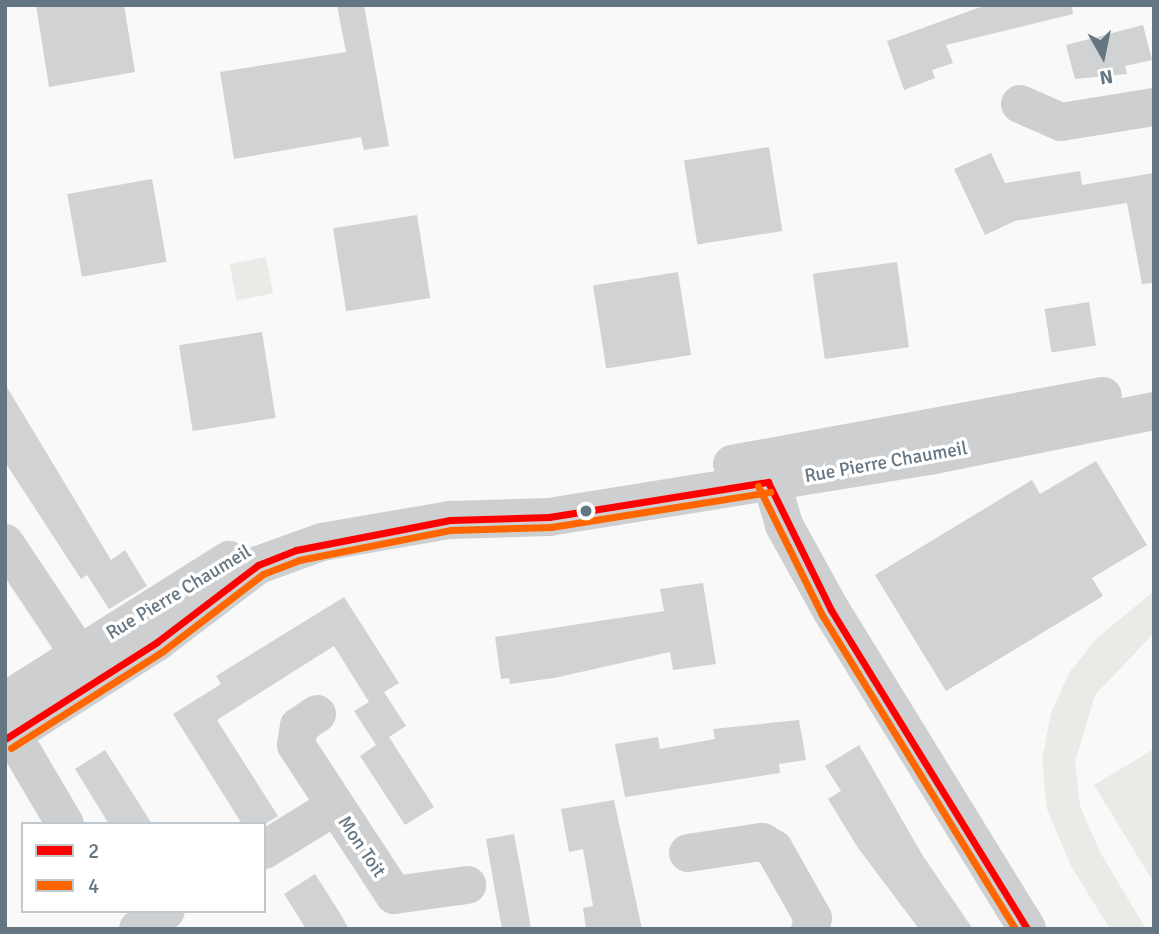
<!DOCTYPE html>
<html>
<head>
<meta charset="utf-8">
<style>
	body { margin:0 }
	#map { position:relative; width:1159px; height:934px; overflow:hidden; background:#f9f9f9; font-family:Signika,sans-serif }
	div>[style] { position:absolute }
	.green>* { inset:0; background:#e8ebe6; transform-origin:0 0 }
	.building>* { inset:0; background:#d0d2d3; transform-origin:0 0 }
	.minor>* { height:38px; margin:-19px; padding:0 19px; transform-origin:19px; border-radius:19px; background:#cecfd0 }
	.bus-1>* { height:7px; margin:-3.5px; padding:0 3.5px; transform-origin:3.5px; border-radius:3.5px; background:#f00 }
	.bus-2>* { height:7px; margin:-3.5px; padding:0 3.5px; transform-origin:3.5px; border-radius:3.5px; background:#f60 }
	.dots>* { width:19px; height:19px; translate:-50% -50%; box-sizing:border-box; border:4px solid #fff; border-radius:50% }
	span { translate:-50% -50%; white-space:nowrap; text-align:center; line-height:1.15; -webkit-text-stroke:7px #fff; paint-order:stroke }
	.street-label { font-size:19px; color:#657683 }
	.frame { position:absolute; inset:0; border:7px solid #657683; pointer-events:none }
	.legend { position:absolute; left:21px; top:822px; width:245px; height:91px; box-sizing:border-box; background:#fff; border:2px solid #c1c8cd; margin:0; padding:9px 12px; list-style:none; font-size:21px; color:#657683 }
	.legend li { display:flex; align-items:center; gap:14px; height:35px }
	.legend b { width:35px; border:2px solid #c1c8cd }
	.north { position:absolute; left:1068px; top:21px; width:70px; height:70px; -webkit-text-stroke:5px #fff; paint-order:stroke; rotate:171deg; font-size:19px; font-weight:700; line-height:28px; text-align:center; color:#657683 }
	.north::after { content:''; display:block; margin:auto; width:24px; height:32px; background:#657683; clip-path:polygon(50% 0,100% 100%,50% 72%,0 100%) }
</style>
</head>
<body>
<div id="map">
	<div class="green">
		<div style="left:266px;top:257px;width:37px;height:37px;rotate:79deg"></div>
		<div style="clip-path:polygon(1154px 591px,1154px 633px,1095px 695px,1075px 762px,1080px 806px,1100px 852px,1146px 929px,1110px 929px,1071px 866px,1047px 809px,1042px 760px,1051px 713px,1069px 673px,1096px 639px)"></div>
		<div style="clip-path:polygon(1154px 749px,1154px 883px,1094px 785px)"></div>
	</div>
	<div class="building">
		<div style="clip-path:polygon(36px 5px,124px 5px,135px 72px,49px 87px)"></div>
		<div style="clip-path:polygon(337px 5px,364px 5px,389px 146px,364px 150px,361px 137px,234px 159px,220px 72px,346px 52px)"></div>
		<div style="clip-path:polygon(986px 5px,1072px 5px,1073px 14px,946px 45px,953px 63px,932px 70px,935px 78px,904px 90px,887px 41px)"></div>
		<div style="clip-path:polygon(1143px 25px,1152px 60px,1125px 66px,1127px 74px,1075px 79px,1066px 45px)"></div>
		<div style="left:769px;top:147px;width:85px;height:86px;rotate:81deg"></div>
		<div style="clip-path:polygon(991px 153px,1005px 183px,1080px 171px,1082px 185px,1154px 173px,1154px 283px,1142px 284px,1127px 203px,1015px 221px,985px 235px,954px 169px)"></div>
		<div style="left:152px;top:179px;width:84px;height:86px;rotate:80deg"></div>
		<div style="left:417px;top:215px;width:84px;height:85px;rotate:81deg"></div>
		<div style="left:897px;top:262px;width:86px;height:85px;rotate:82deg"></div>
		<div style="left:678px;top:272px;width:84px;height:86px;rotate:81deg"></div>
		<div style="left:1089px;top:302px;width:44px;height:45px;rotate:81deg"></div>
		<div style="left:262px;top:332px;width:87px;height:84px;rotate:81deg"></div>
		<div style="clip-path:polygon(5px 384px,111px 560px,125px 550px,147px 586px,109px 609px,87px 575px,81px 579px,5px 462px)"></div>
		<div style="clip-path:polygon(1096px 461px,1147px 545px,1092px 578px,1103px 596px,946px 691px,875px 575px,1032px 480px,1040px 494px)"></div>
		<div style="clip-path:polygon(703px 583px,716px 664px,673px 670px,670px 652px,554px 678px,510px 684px,509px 678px,501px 679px,495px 637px,664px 611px,660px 589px)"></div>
		<div style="clip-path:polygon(344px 597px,399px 683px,384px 692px,406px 726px,389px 737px,434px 807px,405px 825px,360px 756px,376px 745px,354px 711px,369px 702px,334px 646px,217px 720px,278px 816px,265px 824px,242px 824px,173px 714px,221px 684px,216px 676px)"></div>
		<div style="clip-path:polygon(799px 720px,806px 760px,779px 764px,780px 773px,625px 797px,615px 744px,658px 737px,660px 749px,715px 739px,713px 729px)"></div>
		<div style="clip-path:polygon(859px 745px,923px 856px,973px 929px,919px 929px,858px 848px,828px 799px,841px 791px,825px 766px)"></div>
		<div style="clip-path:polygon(105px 750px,128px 786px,152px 824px,109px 824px,75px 769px)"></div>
		<div style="clip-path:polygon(614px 800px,642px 929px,586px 929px,583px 908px,593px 906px,583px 849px,569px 852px,561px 809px)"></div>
		<div style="clip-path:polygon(514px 834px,526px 899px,531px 929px,502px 929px,495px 891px,486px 839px)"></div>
		<div style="clip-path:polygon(315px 874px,338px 910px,349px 929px,306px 929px,284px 894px)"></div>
	</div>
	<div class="minor">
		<div style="left:1020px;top:104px;width:45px;rotate:23.7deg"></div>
		<div style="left:1061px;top:122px;width:94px;rotate:-9.2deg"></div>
		<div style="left:765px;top:459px;width:69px;rotate:73.9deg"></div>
		<div style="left:784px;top:525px;width:97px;rotate:61.1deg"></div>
		<div style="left:831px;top:610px;width:374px;rotate:58.4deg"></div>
		<div style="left:732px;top:464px;width:377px;rotate:-10.4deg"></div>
		<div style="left:5px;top:543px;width:133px;rotate:56.3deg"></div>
		<div style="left:5px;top:701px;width:265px;rotate:-32.2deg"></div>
		<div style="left:317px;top:714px;width:22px;rotate:146deg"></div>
		<div style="left:299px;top:726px;width:19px;rotate:99deg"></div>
		<div style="left:296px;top:745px;width:179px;rotate:56.8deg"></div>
		<div style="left:394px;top:895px;width:74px;rotate:-7.8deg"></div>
		<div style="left:12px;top:734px;width:104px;rotate:59.5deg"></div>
		<div style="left:5px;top:739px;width:180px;rotate:-32.5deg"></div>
		<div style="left:157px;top:642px;width:127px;rotate:-37.3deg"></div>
		<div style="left:258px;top:565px;width:68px;rotate:-19.8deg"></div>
		<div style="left:322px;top:542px;width:130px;rotate:-9.8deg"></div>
		<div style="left:450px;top:520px;width:99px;rotate:-1.7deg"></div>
		<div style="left:549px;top:517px;width:385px;rotate:-9.1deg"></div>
		<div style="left:929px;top:456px;width:229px;rotate:-11.3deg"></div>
		<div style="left:264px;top:850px;width:82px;rotate:-31.6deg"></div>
		<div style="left:688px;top:853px;width:75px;rotate:-8.5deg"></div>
		<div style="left:762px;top:842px;width:14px;rotate:30deg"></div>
		<div style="left:774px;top:849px;width:79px;rotate:60.5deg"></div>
		<div style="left:813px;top:918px;width:11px;rotate:105deg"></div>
		<div style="left:138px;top:929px;width:33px;rotate:-33deg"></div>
	</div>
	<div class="bus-1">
		<div style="left:768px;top:482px;width:143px;rotate:63.8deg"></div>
		<div style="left:831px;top:610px;width:374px;rotate:58.4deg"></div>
		<div style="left:5px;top:739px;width:180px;rotate:-32.5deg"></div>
		<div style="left:157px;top:642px;width:127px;rotate:-37.3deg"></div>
		<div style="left:258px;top:565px;width:41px;rotate:-21.5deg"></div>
		<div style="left:296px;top:550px;width:157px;rotate:-11deg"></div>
		<div style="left:450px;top:520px;width:99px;rotate:-1.7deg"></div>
		<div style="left:549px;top:517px;width:222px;rotate:-9.1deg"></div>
	</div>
	<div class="bus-2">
		<div style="left:758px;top:486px;width:144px;rotate:63.6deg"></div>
		<div style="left:822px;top:615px;width:369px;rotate:58.4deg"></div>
		<div style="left:11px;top:748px;width:180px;rotate:-32.5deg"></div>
		<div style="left:163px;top:651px;width:126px;rotate:-37.6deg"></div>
		<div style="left:263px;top:574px;width:39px;rotate:-21deg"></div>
		<div style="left:299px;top:560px;width:155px;rotate:-11.2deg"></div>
		<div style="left:451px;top:530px;width:100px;rotate:-1.7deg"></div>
		<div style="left:551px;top:527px;width:222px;rotate:-9.1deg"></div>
	</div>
	<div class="dots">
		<div style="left:586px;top:511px;background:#657683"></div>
	</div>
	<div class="street-label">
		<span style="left:886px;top:463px;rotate:-10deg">Rue Pierre Chaumeil</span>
		<span style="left:179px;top:593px;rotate:-31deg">Rue Pierre Chaumeil</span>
		<span style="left:361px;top:847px;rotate:56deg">Mon Toit</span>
	</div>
	<div class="frame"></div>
	<ul class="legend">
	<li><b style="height:9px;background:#f00"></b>2</li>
	<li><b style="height:9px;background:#f60"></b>4</li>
	</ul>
	<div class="north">N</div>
</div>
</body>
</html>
